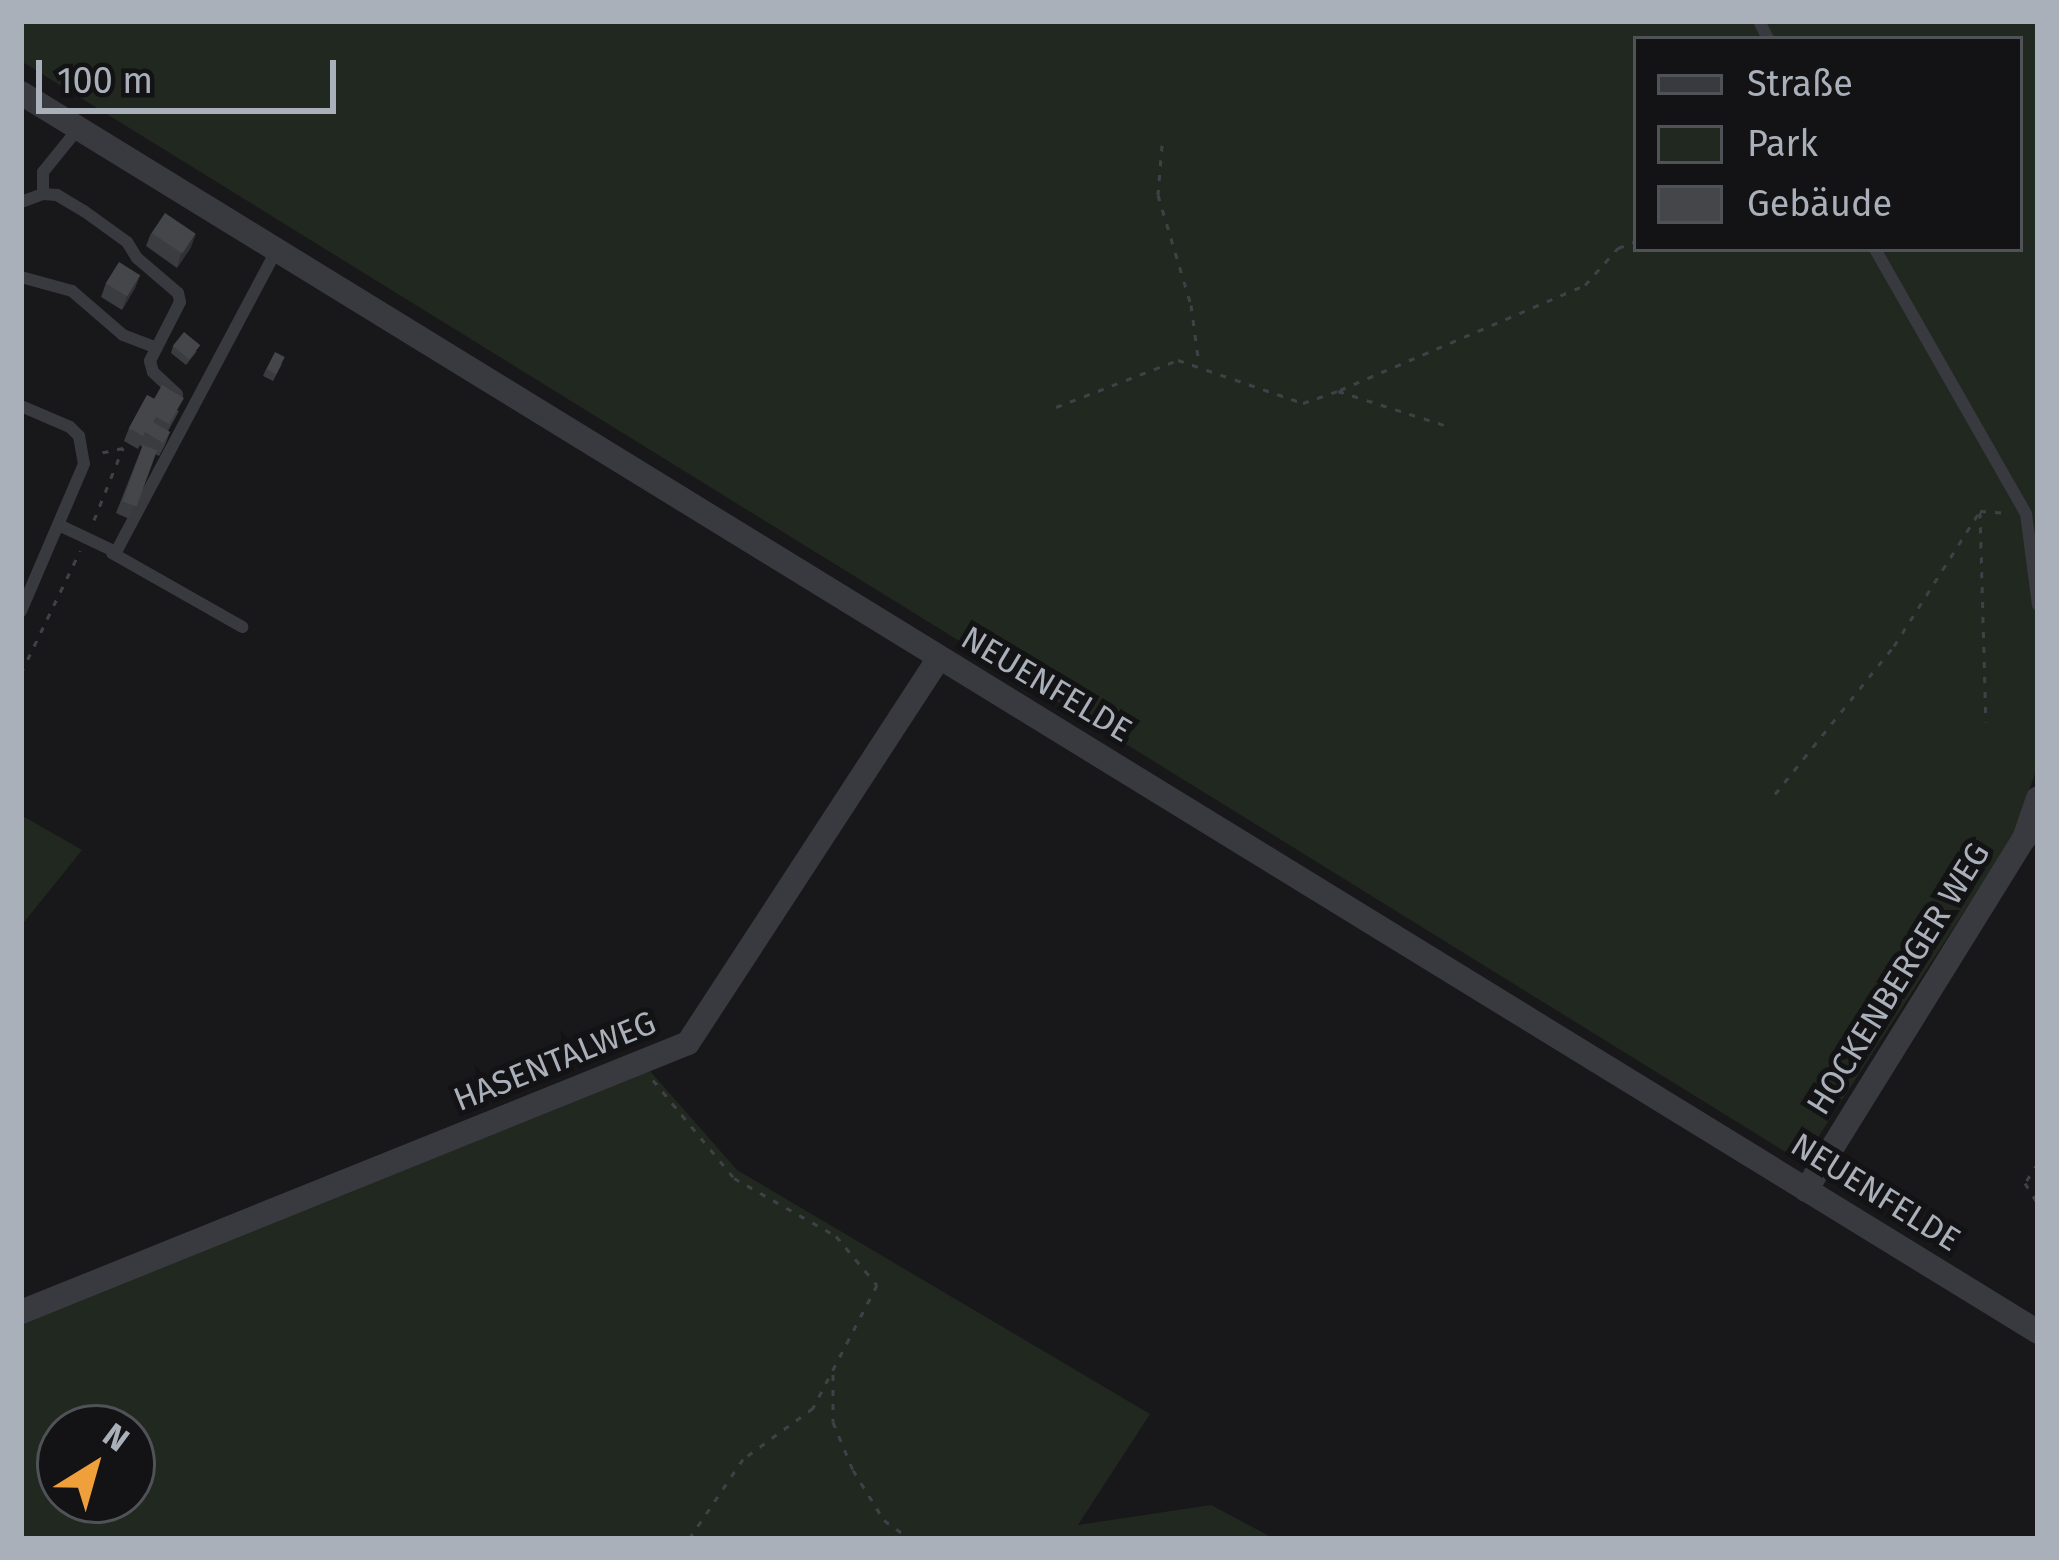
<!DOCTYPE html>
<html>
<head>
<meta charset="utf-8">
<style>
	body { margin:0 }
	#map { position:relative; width:2059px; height:1560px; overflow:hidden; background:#18181a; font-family:"Fira Sans",sans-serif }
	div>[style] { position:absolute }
	.green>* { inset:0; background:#202820 }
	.path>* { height:3px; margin-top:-1.5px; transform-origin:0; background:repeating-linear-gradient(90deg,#3f4146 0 6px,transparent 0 15px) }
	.service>* { height:12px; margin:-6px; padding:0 6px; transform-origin:6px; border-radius:6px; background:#393a3f }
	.minor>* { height:24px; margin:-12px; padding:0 12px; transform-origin:12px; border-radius:12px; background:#393a3f }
	.wall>* { inset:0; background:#3a3c40 }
	.shaded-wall>* { inset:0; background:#303134 }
	.building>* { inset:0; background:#44464a; transform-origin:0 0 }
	span { translate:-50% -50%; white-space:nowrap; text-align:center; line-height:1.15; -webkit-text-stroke:10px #131315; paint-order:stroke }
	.street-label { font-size:33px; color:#aab0b9 }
	.frame { position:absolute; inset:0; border:24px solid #aab0b9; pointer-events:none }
	.legend { position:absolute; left:1633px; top:36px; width:390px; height:216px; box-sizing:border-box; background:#131315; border:3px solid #4f5257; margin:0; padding:15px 21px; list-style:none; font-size:36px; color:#aab0b9 }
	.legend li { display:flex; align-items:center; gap:24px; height:60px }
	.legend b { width:60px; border:3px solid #4f5257 }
	.north { position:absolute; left:36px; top:1404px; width:120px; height:120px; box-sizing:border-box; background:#131315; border:3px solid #4f5257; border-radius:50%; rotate:37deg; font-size:33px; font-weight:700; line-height:48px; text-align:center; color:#aab0b9 }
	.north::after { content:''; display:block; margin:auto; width:42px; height:54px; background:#efa03a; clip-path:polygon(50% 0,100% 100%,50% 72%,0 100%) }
	.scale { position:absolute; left:36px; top:60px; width:300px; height:54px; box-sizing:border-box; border:6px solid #aab0b9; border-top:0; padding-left:15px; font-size:36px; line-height:42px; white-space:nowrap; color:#aab0b9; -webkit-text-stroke:9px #131315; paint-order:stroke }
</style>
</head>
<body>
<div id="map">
	<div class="green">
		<div style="clip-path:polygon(evenodd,21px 21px,2038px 21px,2038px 765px,2013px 836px,1802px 1162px,21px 61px,21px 21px,1636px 39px,2020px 39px,2020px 249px,1636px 249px,1636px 39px)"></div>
		<div style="clip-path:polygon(21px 815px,82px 850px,21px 926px)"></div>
		<div style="clip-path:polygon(evenodd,643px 1063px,737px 1170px,1150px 1414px,1078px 1525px,1211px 1505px,1275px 1539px,21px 1539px,21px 1324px,643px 1063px,60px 1428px,132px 1428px,132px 1500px,60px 1500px,60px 1428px)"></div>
	</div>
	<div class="path">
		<div style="left:1162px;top:145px;width:50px;rotate:94.6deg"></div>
		<div style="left:1158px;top:195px;width:115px;rotate:73.3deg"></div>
		<div style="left:1191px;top:305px;width:60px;rotate:82.3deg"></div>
		<div style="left:1340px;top:390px;width:267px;rotate:-23.2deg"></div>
		<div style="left:1585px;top:285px;width:50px;rotate:-48.3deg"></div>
		<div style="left:1618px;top:248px;width:19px;rotate:-21deg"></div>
		<div style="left:1056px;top:407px;width:131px;rotate:-21.1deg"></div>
		<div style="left:1178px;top:360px;width:132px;rotate:19deg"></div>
		<div style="left:1303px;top:403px;width:37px;rotate:-19deg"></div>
		<div style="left:1338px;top:391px;width:111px;rotate:17.8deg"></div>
		<div style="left:1980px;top:512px;width:210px;rotate:88.4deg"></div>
		<div style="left:94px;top:520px;width:78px;rotate:-68.1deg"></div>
		<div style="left:123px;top:448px;width:25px;rotate:168deg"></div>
		<div style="left:21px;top:673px;width:136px;rotate:-64.2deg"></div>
		<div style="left:1775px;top:794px;width:190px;rotate:-51.2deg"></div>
		<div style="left:1894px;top:646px;width:160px;rotate:-57.5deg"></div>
		<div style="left:1980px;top:511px;width:26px;rotate:4deg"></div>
		<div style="left:653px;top:1080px;width:127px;rotate:50.4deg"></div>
		<div style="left:734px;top:1178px;width:117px;rotate:29.6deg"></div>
		<div style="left:836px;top:1236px;width:64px;rotate:50.1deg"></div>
		<div style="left:877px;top:1285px;width:139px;rotate:117.5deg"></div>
		<div style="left:813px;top:1408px;width:87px;rotate:143.9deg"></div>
		<div style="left:743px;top:1459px;width:97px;rotate:124deg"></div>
		<div style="left:2038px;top:1163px;width:24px;rotate:123deg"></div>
		<div style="left:2025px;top:1183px;width:25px;rotate:58deg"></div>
		<div style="left:833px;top:1374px;width:48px;rotate:90deg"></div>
		<div style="left:833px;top:1422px;width:52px;rotate:67.4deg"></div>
		<div style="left:853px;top:1470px;width:59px;rotate:58.2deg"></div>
		<div style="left:884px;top:1520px;width:32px;rotate:36deg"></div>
	</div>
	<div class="service">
		<div style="left:1759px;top:21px;width:20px;rotate:63deg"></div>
		<div style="left:43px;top:194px;width:22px;rotate:-90deg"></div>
		<div style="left:43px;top:172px;width:55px;rotate:-50.9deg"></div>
		<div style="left:21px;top:202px;width:23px;rotate:-20deg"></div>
		<div style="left:43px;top:194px;width:14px;rotate:4deg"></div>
		<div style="left:57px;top:195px;width:31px;rotate:31deg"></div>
		<div style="left:84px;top:211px;width:53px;rotate:35.8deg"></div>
		<div style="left:127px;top:242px;width:19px;rotate:58deg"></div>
		<div style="left:137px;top:258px;width:54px;rotate:40.5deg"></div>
		<div style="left:178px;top:293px;width:9px;rotate:77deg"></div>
		<div style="left:180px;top:302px;width:66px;rotate:117deg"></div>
		<div style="left:150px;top:361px;width:11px;rotate:75deg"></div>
		<div style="left:153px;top:372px;width:33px;rotate:43deg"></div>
		<div style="left:1875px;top:249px;width:305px;rotate:60.3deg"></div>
		<div style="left:2026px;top:514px;width:92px;rotate:82.5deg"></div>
		<div style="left:21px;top:277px;width:53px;rotate:15.4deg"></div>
		<div style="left:72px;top:291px;width:67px;rotate:40.8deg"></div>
		<div style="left:123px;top:335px;width:36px;rotate:21deg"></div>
		<div style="left:21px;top:406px;width:53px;rotate:23.2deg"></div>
		<div style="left:70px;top:427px;width:13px;rotate:45deg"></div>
		<div style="left:79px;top:436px;width:28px;rotate:80deg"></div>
		<div style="left:84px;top:464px;width:160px;rotate:113.2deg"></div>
		<div style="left:61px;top:526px;width:61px;rotate:25.3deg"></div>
		<div style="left:116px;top:552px;width:341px;rotate:-62deg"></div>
		<div style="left:112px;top:553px;width:150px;rotate:29.6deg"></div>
	</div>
	<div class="minor">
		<div style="left:21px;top:93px;width:2367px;rotate:31.56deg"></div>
		<div style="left:1806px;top:1190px;width:413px;rotate:-58.2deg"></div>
		<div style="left:2024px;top:839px;width:43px;rotate:-71.1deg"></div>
		<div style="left:21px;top:1312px;width:719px;rotate:-21.96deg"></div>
		<div style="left:688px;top:1043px;width:460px;rotate:-56.9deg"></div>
	</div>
	<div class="wall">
		<div style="clip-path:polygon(151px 233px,191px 247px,177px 268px,146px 246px)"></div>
		<div style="clip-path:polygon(140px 275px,135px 288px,122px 310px,101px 297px,106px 283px)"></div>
		<div style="clip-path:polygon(173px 346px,197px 351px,186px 365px,171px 353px)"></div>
		<div style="clip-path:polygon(282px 364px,273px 381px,263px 376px,266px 369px)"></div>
		<div style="clip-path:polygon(147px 395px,179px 411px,168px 431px,170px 432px,165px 445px,159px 456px,155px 454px,129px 519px,116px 513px,142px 447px,140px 445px,138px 449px,124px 441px,129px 428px)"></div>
	</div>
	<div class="shaded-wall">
		<div style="clip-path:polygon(196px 234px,191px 247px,177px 268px,181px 254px)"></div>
		<div style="clip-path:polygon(140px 275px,135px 288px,122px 310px,127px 296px)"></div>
	</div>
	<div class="building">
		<div style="left:165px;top:213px;width:37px;height:24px;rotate:34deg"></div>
		<div style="left:119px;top:262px;width:25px;height:25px;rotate:32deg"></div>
		<div style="left:184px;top:332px;width:21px;height:18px;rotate:39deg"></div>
		<div style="left:275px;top:352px;width:11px;height:19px;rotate:27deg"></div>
		<div style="clip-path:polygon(162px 385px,184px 398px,169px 424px,156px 417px,153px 422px,170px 432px,163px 443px,145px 432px,143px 436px,129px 428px,147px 395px,154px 399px)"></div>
		<div style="left:143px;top:445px;width:15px;height:60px;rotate:20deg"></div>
	</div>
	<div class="street-label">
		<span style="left:1046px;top:685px;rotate:31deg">NEUENFELDE</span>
		<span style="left:1899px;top:979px;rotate:-58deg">HOCKENBERGER WEG</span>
		<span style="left:555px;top:1062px;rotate:-22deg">HASENTALWEG</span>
		<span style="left:1875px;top:1193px;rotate:32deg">NEUENFELDE</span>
	</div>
	<div class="frame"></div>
	<ul class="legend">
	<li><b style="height:15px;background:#393a3f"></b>Straße</li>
	<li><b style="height:33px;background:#202820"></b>Park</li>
	<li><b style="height:33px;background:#44464a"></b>Gebäude</li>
	</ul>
	<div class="north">N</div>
	<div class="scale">100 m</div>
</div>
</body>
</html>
